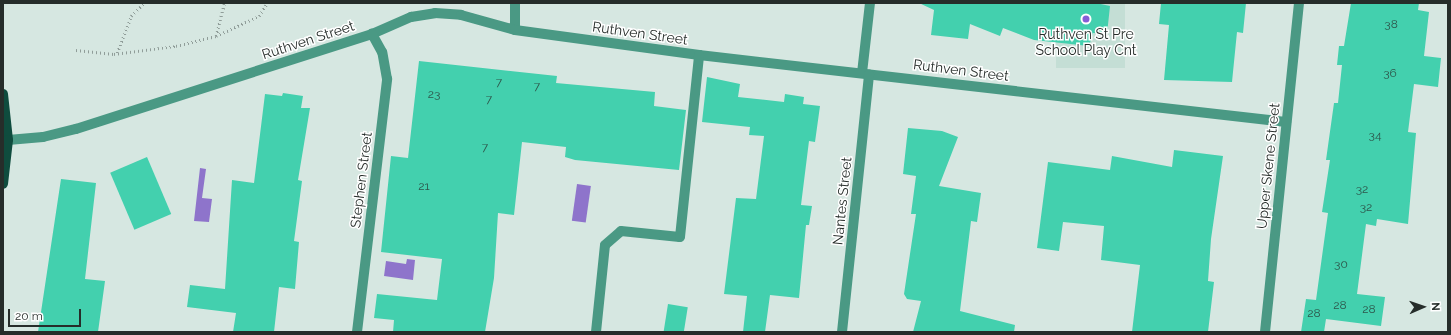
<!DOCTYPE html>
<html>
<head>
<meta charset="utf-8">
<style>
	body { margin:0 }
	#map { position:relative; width:1451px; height:335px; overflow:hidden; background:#d6e7e1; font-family:Raleway,sans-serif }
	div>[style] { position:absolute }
	.built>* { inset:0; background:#c4ded5; transform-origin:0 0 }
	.water>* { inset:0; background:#8e74cb; transform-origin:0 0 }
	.building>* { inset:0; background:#43d0ae; transform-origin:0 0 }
	.path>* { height:2.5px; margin-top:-1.25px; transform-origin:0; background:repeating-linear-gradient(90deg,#909d99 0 1px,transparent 0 4px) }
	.minor>* { height:10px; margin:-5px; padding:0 5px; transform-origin:5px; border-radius:5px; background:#4a9984 }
	.major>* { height:10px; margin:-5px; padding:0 5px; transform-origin:5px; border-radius:5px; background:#0f4c3e }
	.dots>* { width:11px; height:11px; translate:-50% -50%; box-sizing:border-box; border:2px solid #fff; border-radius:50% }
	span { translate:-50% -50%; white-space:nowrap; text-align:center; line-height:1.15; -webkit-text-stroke:3px #fff; paint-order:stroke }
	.number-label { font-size:12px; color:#2d564b }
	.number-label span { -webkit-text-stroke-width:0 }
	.street-label { font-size:14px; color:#262d2a }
	.poi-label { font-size:14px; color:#262d2a }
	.frame { position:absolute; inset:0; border:4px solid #262d2a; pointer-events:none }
	.north { position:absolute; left:1403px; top:287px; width:40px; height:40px; -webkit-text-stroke:3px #fff; paint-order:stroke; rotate:88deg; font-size:11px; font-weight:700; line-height:16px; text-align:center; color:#262d2a }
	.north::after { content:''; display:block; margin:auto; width:14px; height:18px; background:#262d2a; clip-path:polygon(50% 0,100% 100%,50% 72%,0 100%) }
	.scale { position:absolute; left:8px; top:309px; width:73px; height:18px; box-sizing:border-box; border:2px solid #262d2a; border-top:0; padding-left:5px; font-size:12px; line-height:14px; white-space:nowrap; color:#262d2a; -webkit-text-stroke:3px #fff; paint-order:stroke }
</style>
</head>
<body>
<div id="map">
	<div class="built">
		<div style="left:1056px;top:3px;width:69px;height:65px"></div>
	</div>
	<div class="water">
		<div style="clip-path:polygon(200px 168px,206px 169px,202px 198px,212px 199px,209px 222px,194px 221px)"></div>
		<div style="left:577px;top:184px;width:14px;height:37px;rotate:8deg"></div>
		<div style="clip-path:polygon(407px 259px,415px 260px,413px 280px,384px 276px,386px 261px,406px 264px)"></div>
	</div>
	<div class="building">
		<div style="clip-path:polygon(919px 3px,1096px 3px,1110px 6px,1107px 34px,1093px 33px,1089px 46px,1034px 40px,1003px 28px,1000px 36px,970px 24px,968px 39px,931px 35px,934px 10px)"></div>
		<div style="clip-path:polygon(1161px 3px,1246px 3px,1243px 33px,1237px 32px,1232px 82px,1164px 80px,1169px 25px,1159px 24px)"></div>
		<div style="clip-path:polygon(1351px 3px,1419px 3px,1418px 10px,1429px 12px,1424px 56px,1441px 58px,1438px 87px,1414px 84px,1408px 132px,1416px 133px,1408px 224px,1377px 219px,1376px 226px,1366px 224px,1357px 294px,1385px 297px,1381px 326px,1326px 319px,1324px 332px,1301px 332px,1306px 299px,1316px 300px,1328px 213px,1322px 212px,1330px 160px,1326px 160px,1334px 103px,1338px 103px,1342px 65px,1337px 65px,1339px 46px,1344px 46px)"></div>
		<div style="clip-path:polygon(419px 61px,557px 76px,556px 83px,655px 92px,654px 106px,686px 110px,679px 170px,575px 160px,565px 157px,566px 147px,522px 142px,514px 215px,498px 213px,494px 278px,485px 332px,393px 332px,394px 320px,374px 318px,377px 294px,437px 300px,442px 259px,381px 252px,391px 156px,408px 158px)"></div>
		<div style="clip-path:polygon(707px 77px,740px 84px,738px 97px,784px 102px,785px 94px,804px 97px,803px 104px,820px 106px,815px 142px,809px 141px,801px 205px,812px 206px,809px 225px,806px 225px,799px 298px,770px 295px,765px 332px,743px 332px,747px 296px,724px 294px,736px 198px,756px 199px,764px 136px,749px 135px,750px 127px,702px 122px)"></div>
		<div style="clip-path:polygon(283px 93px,303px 96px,301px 108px,310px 108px,298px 180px,302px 181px,294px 241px,299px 242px,295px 289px,279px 287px,274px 332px,233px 332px,236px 313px,187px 307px,190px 285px,225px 289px,232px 180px,254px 183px,265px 94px,282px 96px)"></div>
		<div style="clip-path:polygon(908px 128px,942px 131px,958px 137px,939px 186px,981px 193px,977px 222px,971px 221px,960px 311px,1015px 325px,1014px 332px,913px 332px,921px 301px,907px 299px,904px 294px,916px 214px,911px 214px,916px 176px,903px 174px)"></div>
		<div style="clip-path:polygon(1174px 150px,1223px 156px,1211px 239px,1208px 281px,1214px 282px,1208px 332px,1132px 332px,1140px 265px,1101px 260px,1104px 226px,1063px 222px,1059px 251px,1037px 248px,1048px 162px,1110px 170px,1112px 156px,1172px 167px)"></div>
		<div style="left:147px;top:157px;width:62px;height:40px;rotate:67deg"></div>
		<div style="clip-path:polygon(61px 179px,96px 183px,85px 279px,105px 281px,98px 332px,38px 332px)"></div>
		<div style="left:668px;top:304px;width:20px;height:28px;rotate:9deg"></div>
	</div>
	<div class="path">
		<div style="left:216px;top:36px;width:34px;rotate:-76deg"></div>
		<div style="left:76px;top:50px;width:38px;rotate:6deg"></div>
		<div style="left:114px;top:54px;width:63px;rotate:-7.4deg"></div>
		<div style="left:176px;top:46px;width:41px;rotate:-14deg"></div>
		<div style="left:216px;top:36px;width:47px;rotate:-24.9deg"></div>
		<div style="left:259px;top:16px;width:15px;rotate:-58deg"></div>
		<div style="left:117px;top:53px;width:40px;rotate:-69deg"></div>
		<div style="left:131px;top:16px;width:18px;rotate:-45deg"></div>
	</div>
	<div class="minor">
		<div style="left:515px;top:30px;width:27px;rotate:-90deg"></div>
		<div style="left:862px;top:73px;width:70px;rotate:-83.5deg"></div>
		<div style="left:8px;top:140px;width:35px;rotate:-5deg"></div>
		<div style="left:43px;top:137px;width:34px;rotate:-14deg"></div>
		<div style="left:76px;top:129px;width:311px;rotate:-17.8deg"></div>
		<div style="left:372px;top:34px;width:43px;rotate:-23.6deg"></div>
		<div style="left:411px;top:17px;width:24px;rotate:-9deg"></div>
		<div style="left:435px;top:13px;width:26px;rotate:4deg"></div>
		<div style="left:461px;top:15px;width:56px;rotate:15.5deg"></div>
		<div style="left:515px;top:30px;width:186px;rotate:7.7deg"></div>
		<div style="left:699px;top:55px;width:591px;rotate:6.51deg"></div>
		<div style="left:357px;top:332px;width:255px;rotate:-83.2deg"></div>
		<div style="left:387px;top:79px;width:27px;rotate:-100deg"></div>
		<div style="left:382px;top:52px;width:21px;rotate:-119deg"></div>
		<div style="left:596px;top:332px;width:87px;rotate:-84.1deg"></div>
		<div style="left:605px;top:245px;width:21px;rotate:-41deg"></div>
		<div style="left:621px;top:231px;width:59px;rotate:5.8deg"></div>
		<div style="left:680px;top:237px;width:183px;rotate:-84deg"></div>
		<div style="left:842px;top:332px;width:259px;rotate:-84deg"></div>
		<div style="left:1265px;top:332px;width:331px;rotate:-84.1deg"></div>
	</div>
	<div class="major">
		<div style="left:3px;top:94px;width:46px;rotate:83.8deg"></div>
		<div style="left:8px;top:140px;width:44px;rotate:96.5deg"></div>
	</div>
	<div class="dots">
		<div style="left:1086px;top:19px;background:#875dd7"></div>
	</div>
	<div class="number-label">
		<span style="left:1391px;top:25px">38</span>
		<span style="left:1390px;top:74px">36</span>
		<span style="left:499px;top:83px">7</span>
		<span style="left:537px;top:87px">7</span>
		<span style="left:434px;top:95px">23</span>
		<span style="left:489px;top:100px">7</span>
		<span style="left:1375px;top:136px">34</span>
		<span style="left:485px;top:148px">7</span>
		<span style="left:424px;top:187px">21</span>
		<span style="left:1362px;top:190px">32</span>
		<span style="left:1366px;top:208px">32</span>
		<span style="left:1341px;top:265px">30</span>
		<span style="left:1340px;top:306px">28</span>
		<span style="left:1369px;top:310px">28</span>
		<span style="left:1314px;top:314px">28</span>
	</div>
	<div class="street-label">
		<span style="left:640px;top:33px;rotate:8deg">Ruthven Street</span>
		<span style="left:308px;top:40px;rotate:-18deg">Ruthven Street</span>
		<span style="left:961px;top:70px;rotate:7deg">Ruthven Street</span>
		<span style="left:1268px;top:166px;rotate:-84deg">Upper Skene Street</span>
		<span style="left:361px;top:180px;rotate:-83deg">Stephen Street</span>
		<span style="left:842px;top:201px;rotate:-84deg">Nantes Street</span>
	</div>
	<div class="poi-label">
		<span style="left:1086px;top:42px">Ruthven St Pre<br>School Play Cnt</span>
	</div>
	<div class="frame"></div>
	<div class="north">N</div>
	<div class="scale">20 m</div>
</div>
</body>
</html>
